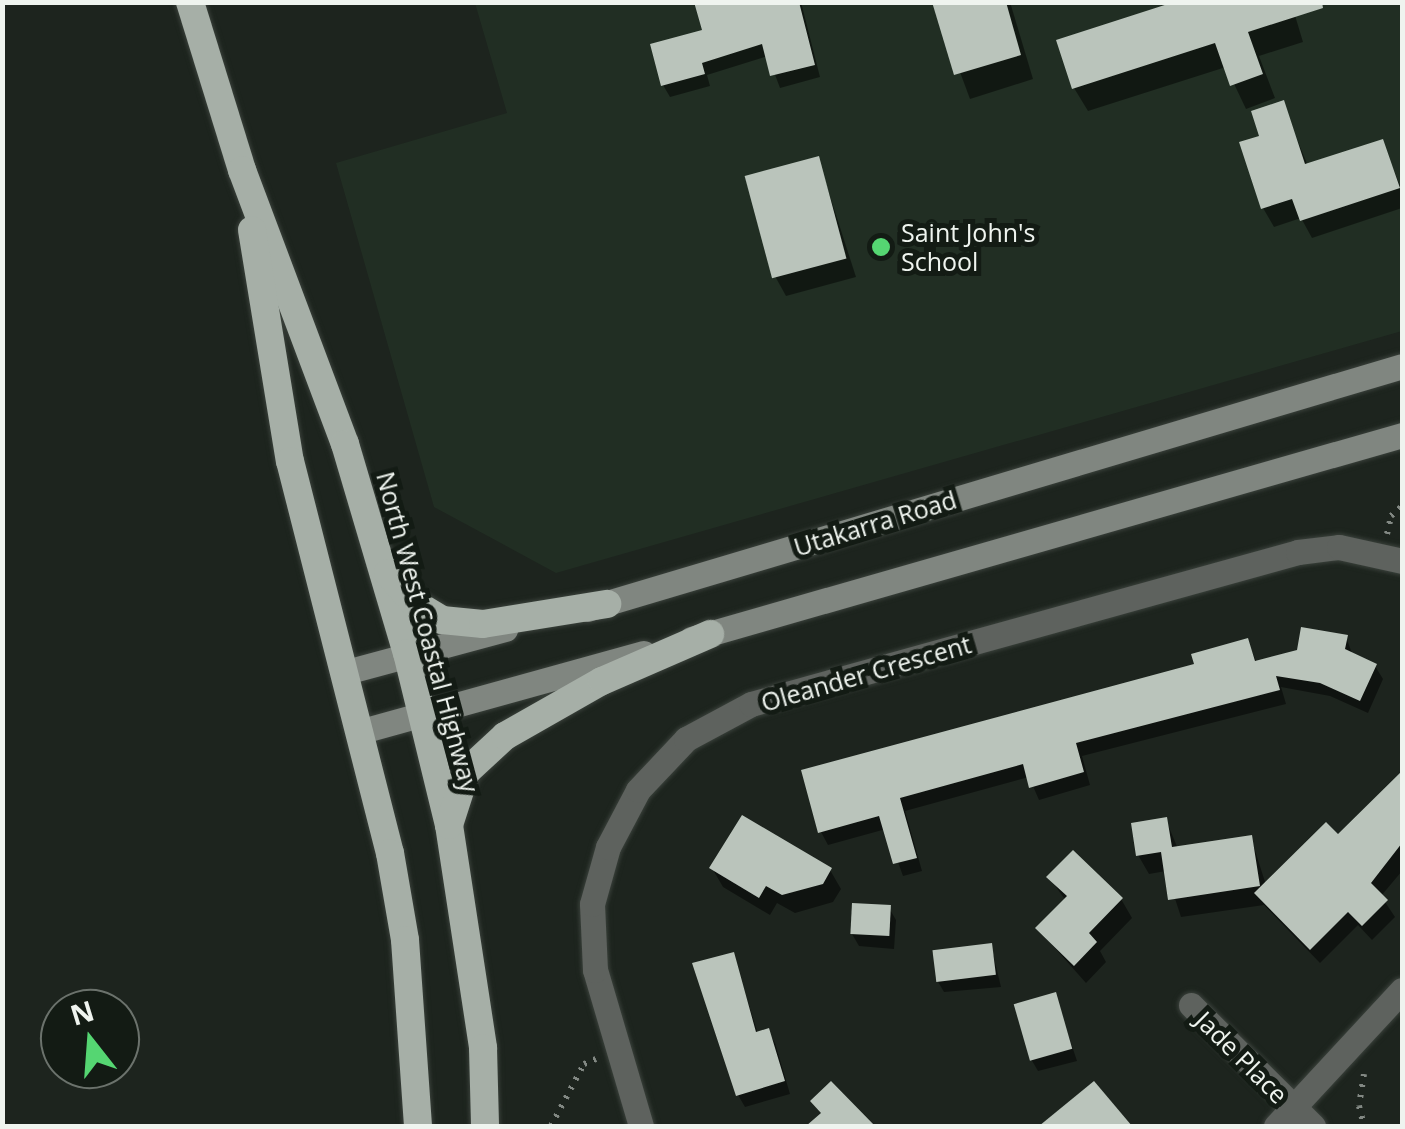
<!DOCTYPE html>
<html>
<head>
<meta charset="utf-8">
<style>
	body { margin:0 }
	#map { position:relative; width:1405px; height:1129px; overflow:hidden; background:#1d241e; font-family:"Open Sans",sans-serif }
	div>[style] { position:absolute }
	.built>* { inset:0; background:#212e23 }
	.shadow>* { inset:0; background:#0007 }
	.building>* { inset:0; background:#bac4bb; transform-origin:0 0 }
	.path>* { height:6px; margin-top:-3px; transform-origin:0; background:repeating-linear-gradient(90deg,#828883 0 2.5px,transparent 0 10.5px) }
	.roads { filter:drop-shadow(0 0 2px #3a413b) drop-shadow(0 0 2px #3a413b) }
	.minor>* { height:25px; margin:-12.5px; padding:0 12.5px; transform-origin:12.5px; border-radius:12.5px; background:#5e625e }
	.tertiary>* { height:25px; margin:-12.5px; padding:0 12.5px; transform-origin:12.5px; border-radius:12.5px; background:#5e625e }
	.secondary>* { height:25px; margin:-12.5px; padding:0 12.5px; transform-origin:12.5px; border-radius:12.5px; background:#808680 }
	.trunk>* { height:28px; margin:-14px; padding:0 14px; transform-origin:14px; border-radius:14px; background:#a6afa7 }
	.dots>* { width:28px; height:28px; translate:-50% -50%; box-sizing:border-box; border:5px solid #131b14; border-radius:50% }
	span { translate:-50% -50%; white-space:nowrap; text-align:center; line-height:1.15; -webkit-text-stroke:10px #131b14; paint-order:stroke }
	.poi-label { font-size:25px; color:#eff4ef }
	.left { translate:0 -50%; text-align:left }
	.street-label { font-size:25px; color:#eff4ef }
	.frame { position:absolute; inset:0; border:5px solid #eff4ef; pointer-events:none }
	.north { position:absolute; left:40px; top:989px; width:100px; height:100px; box-sizing:border-box; background:#131b14; border:2px solid #6b726c; border-radius:50%; rotate:343deg; font-size:28px; font-weight:700; line-height:40px; text-align:center; color:#eff4ef }
	.north::after { content:''; display:block; margin:auto; width:35px; height:45px; background:#55d672; clip-path:polygon(50% 0,100% 100%,50% 72%,0 100%) }
</style>
</head>
<body>
<div id="map">
	<div class="built">
		<div style="clip-path:polygon(475px 3px,1402px 3px,1402px 331px,556px 573px,434px 507px,336px 163px,507px 113px)"></div>
	</div>
	<div class="shadow">
		<div style="clip-path:polygon(696px 2px,801px 2px,820px 77px,780px 88px,768px 56px,707px 75px,710px 86px,670px 97px,663px 85px,706px 31px)"></div>
		<div style="clip-path:polygon(934px 2px,1010px 2px,1033px 79px,970px 99px)"></div>
		<div style="clip-path:polygon(1291px 2px,1303px 42px,1259px 56px,1275px 98px,1246px 109px,1226px 67px,1088px 111px,1074px 88px)"></div>
		<div style="clip-path:polygon(1282px 103px,1308px 166px,1382px 142px,1402px 190px,1402px 208px,1312px 238px,1301px 218px,1274px 227px,1263px 208px,1262px 137px)"></div>
		<div style="clip-path:polygon(818px 159px,856px 277px,786px 296px,776px 278px)"></div>
		<div style="clip-path:polygon(1346px 637px,1353px 656px,1375px 666px,1383px 679px,1368px 713px,1330px 696px,1281px 687px,1286px 704px,1082px 756px,1090px 785px,1039px 800px,1029px 777px,905px 811px,922px 871px,903px 876px,886px 829px,828px 845px,821px 832px,1247px 641px,1257px 663px)"></div>
		<div style="clip-path:polygon(1402px 774px,1402px 871px,1381px 896px,1395px 917px,1372px 940px,1358px 925px,1320px 963px,1264px 905px,1181px 917px,1166px 871px,1149px 874px,1138px 855px,1166px 820px,1178px 849px,1251px 838px,1266px 885px,1338px 838px)"></div>
		<div style="clip-path:polygon(712px 868px,830px 870px,841px 889px,833px 902px,795px 913px,777px 903px,770px 915px,723px 887px)"></div>
		<div style="clip-path:polygon(1049px 877px,1121px 899px,1132px 918px,1100px 951px,1106px 962px,1086px 983px,1038px 929px,1066px 901px)"></div>
		<div style="clip-path:polygon(889px 908px,896px 920px,894px 949px,859px 946px,852px 934px)"></div>
		<div style="clip-path:polygon(991px 946px,1001px 987px,944px 992px,937px 980px)"></div>
		<div style="clip-path:polygon(733px 954px,758px 1034px,768px 1031px,775px 1043px,790px 1094px,745px 1107px,738px 1095px)"></div>
		<div style="clip-path:polygon(1055px 995px,1077px 1061px,1038px 1071px,1031px 1059px)"></div>
	</div>
	<div class="building">
		<div style="clip-path:polygon(694px 2px,799px 2px,815px 65px,770px 76px,762px 44px,702px 63px,705px 74px,661px 86px,650px 44px,702px 30px)"></div>
		<div style="clip-path:polygon(932px 2px,1006px 2px,1021px 55px,954px 75px)"></div>
		<div style="clip-path:polygon(1174px 2px,1322px 2px,1323px 8px,1248px 32px,1263px 74px,1230px 86px,1215px 43px,1072px 89px,1056px 40px)"></div>
		<div style="clip-path:polygon(1284px 100px,1305px 164px,1383px 139px,1400px 188px,1300px 221px,1292px 199px,1261px 209px,1239px 142px,1259px 136px,1251px 111px)"></div>
		<div style="left:819px;top:156px;width:106px;height:77px;rotate:75deg"></div>
		<div style="clip-path:polygon(1301px 627px,1348px 635px,1345px 649px,1377px 664px,1360px 701px,1320px 683px,1276px 676px,1280px 690px,1076px 743px,1084px 772px,1029px 788px,1023px 764px,900px 798px,917px 858px,893px 864px,879px 816px,818px 833px,801px 770px,1194px 664px,1191px 654px,1248px 638px,1255px 661px,1297px 650px)"></div>
		<div style="clip-path:polygon(1402px 771px,1402px 843px,1371px 883px,1388px 900px,1362px 926px,1348px 912px,1310px 950px,1254px 893px,1326px 822px,1338px 834px)"></div>
		<div style="clip-path:polygon(742px 815px,832px 868px,823px 884px,782px 895px,766px 886px,759px 898px,709px 868px)"></div>
		<div style="clip-path:polygon(1167px 817px,1172px 847px,1252px 835px,1260px 886px,1168px 900px,1161px 852px,1136px 856px,1131px 823px)"></div>
		<div style="clip-path:polygon(1073px 850px,1123px 898px,1089px 933px,1097px 942px,1074px 966px,1035px 928px,1067px 896px,1046px 877px)"></div>
		<div style="left:852px;top:903px;width:39px;height:31px;rotate:3deg"></div>
		<div style="left:992px;top:943px;width:32px;height:60px;rotate:83deg"></div>
		<div style="clip-path:polygon(734px 952px,756px 1032px,769px 1028px,785px 1081px,736px 1096px,692px 963px)"></div>
		<div style="left:1056px;top:992px;width:59px;height:44px;rotate:74deg"></div>
		<div style="clip-path:polygon(831px 1081px,875px 1126px,806px 1126px,821px 1113px,810px 1101px)"></div>
		<div style="clip-path:polygon(1094px 1081px,1132px 1126px,1039px 1126px)"></div>
	</div>
	<div class="path">
		<div style="left:1387px;top:534px;width:18px;rotate:-77deg"></div>
		<div style="left:1391px;top:516px;width:15px;rotate:-42deg"></div>
		<div style="left:1364px;top:1074px;width:32px;rotate:99deg"></div>
		<div style="left:1359px;top:1106px;width:21px;rotate:76deg"></div>
		<div style="left:551px;top:1126px;width:70px;rotate:-62deg"></div>
		<div style="left:584px;top:1064px;width:13px;rotate:-23deg"></div>
	</div>
	<div class="roads">
		<div class="minor">
			<div style="left:1191px;top:1005px;width:172px;rotate:44.8deg"></div>
			<div style="left:641px;top:1126px;width:163px;rotate:-106.4deg"></div>
			<div style="left:595px;top:970px;width:66px;rotate:-92.6deg"></div>
			<div style="left:592px;top:904px;width:59px;rotate:-74.3deg"></div>
			<div style="left:608px;top:847px;width:64px;rotate:-62.2deg"></div>
			<div style="left:638px;top:790px;width:70px;rotate:-46.7deg"></div>
			<div style="left:686px;top:739px;width:74px;rotate:-28.3deg"></div>
			<div style="left:751px;top:704px;width:568px;rotate:-15.53deg"></div>
			<div style="left:1298px;top:552px;width:41px;rotate:-7deg"></div>
			<div style="left:1339px;top:547px;width:65px;rotate:12.5deg"></div>
		</div>
		<div class="tertiary">
			<div style="left:1276px;top:1126px;width:185px;rotate:-47.2deg"></div>
		</div>
		<div class="secondary">
			<div style="left:587px;top:609px;width:850px;rotate:-16.6deg"></div>
			<div style="left:691px;top:639px;width:740px;rotate:-16.01deg"></div>
			<div style="left:346px;top:672px;width:165px;rotate:-15.1deg"></div>
			<div style="left:362px;top:731px;width:292px;rotate:-15.5deg"></div>
		</div>
		<div class="trunk">
			<div style="left:190px;top:2px;width:176px;rotate:72.8deg"></div>
			<div style="left:242px;top:170px;width:293px;rotate:69.4deg"></div>
			<div style="left:345px;top:444px;width:218px;rotate:73.5deg"></div>
			<div style="left:407px;top:653px;width:177px;rotate:76.3deg"></div>
			<div style="left:449px;top:825px;width:226px;rotate:81.3deg"></div>
			<div style="left:483px;top:1048px;width:78px;rotate:88.5deg"></div>
			<div style="left:252px;top:230px;width:234px;rotate:80.7deg"></div>
			<div style="left:290px;top:461px;width:405px;rotate:75.7deg"></div>
			<div style="left:390px;top:853px;width:88px;rotate:80.2deg"></div>
			<div style="left:405px;top:940px;width:186px;rotate:86deg"></div>
			<div style="left:388px;top:573px;width:40px;rotate:49deg"></div>
			<div style="left:414px;top:603px;width:33px;rotate:31deg"></div>
			<div style="left:442px;top:620px;width:41px;rotate:5.6deg"></div>
			<div style="left:483px;top:624px;width:126px;rotate:-9.2deg"></div>
			<div style="left:449px;top:825px;width:56px;rotate:-72.2deg"></div>
			<div style="left:466px;top:772px;width:53px;rotate:-42.7deg"></div>
			<div style="left:505px;top:736px;width:112px;rotate:-29.6deg"></div>
			<div style="left:602px;top:681px;width:118px;rotate:-23.5deg"></div>
		</div>
	</div>
	<div class="dots">
		<div style="left:881px;top:247px;background:#55d672"></div>
	</div>
	<div class="poi-label">
		<span class="left" style="left:901px;top:247px">Saint John's<br>School</span>
	</div>
	<div class="street-label">
		<span style="left:875px;top:523px;rotate:-17deg">Utakarra Road</span>
		<span style="left:428px;top:632px;rotate:75deg">North West Coastal Highway</span>
		<span style="left:866px;top:673px;rotate:-16deg">Oleander Crescent</span>
		<span style="left:1242px;top:1057px;rotate:45deg">Jade Place</span>
	</div>
	<div class="frame"></div>
	<div class="north">N</div>
</div>
</body>
</html>
